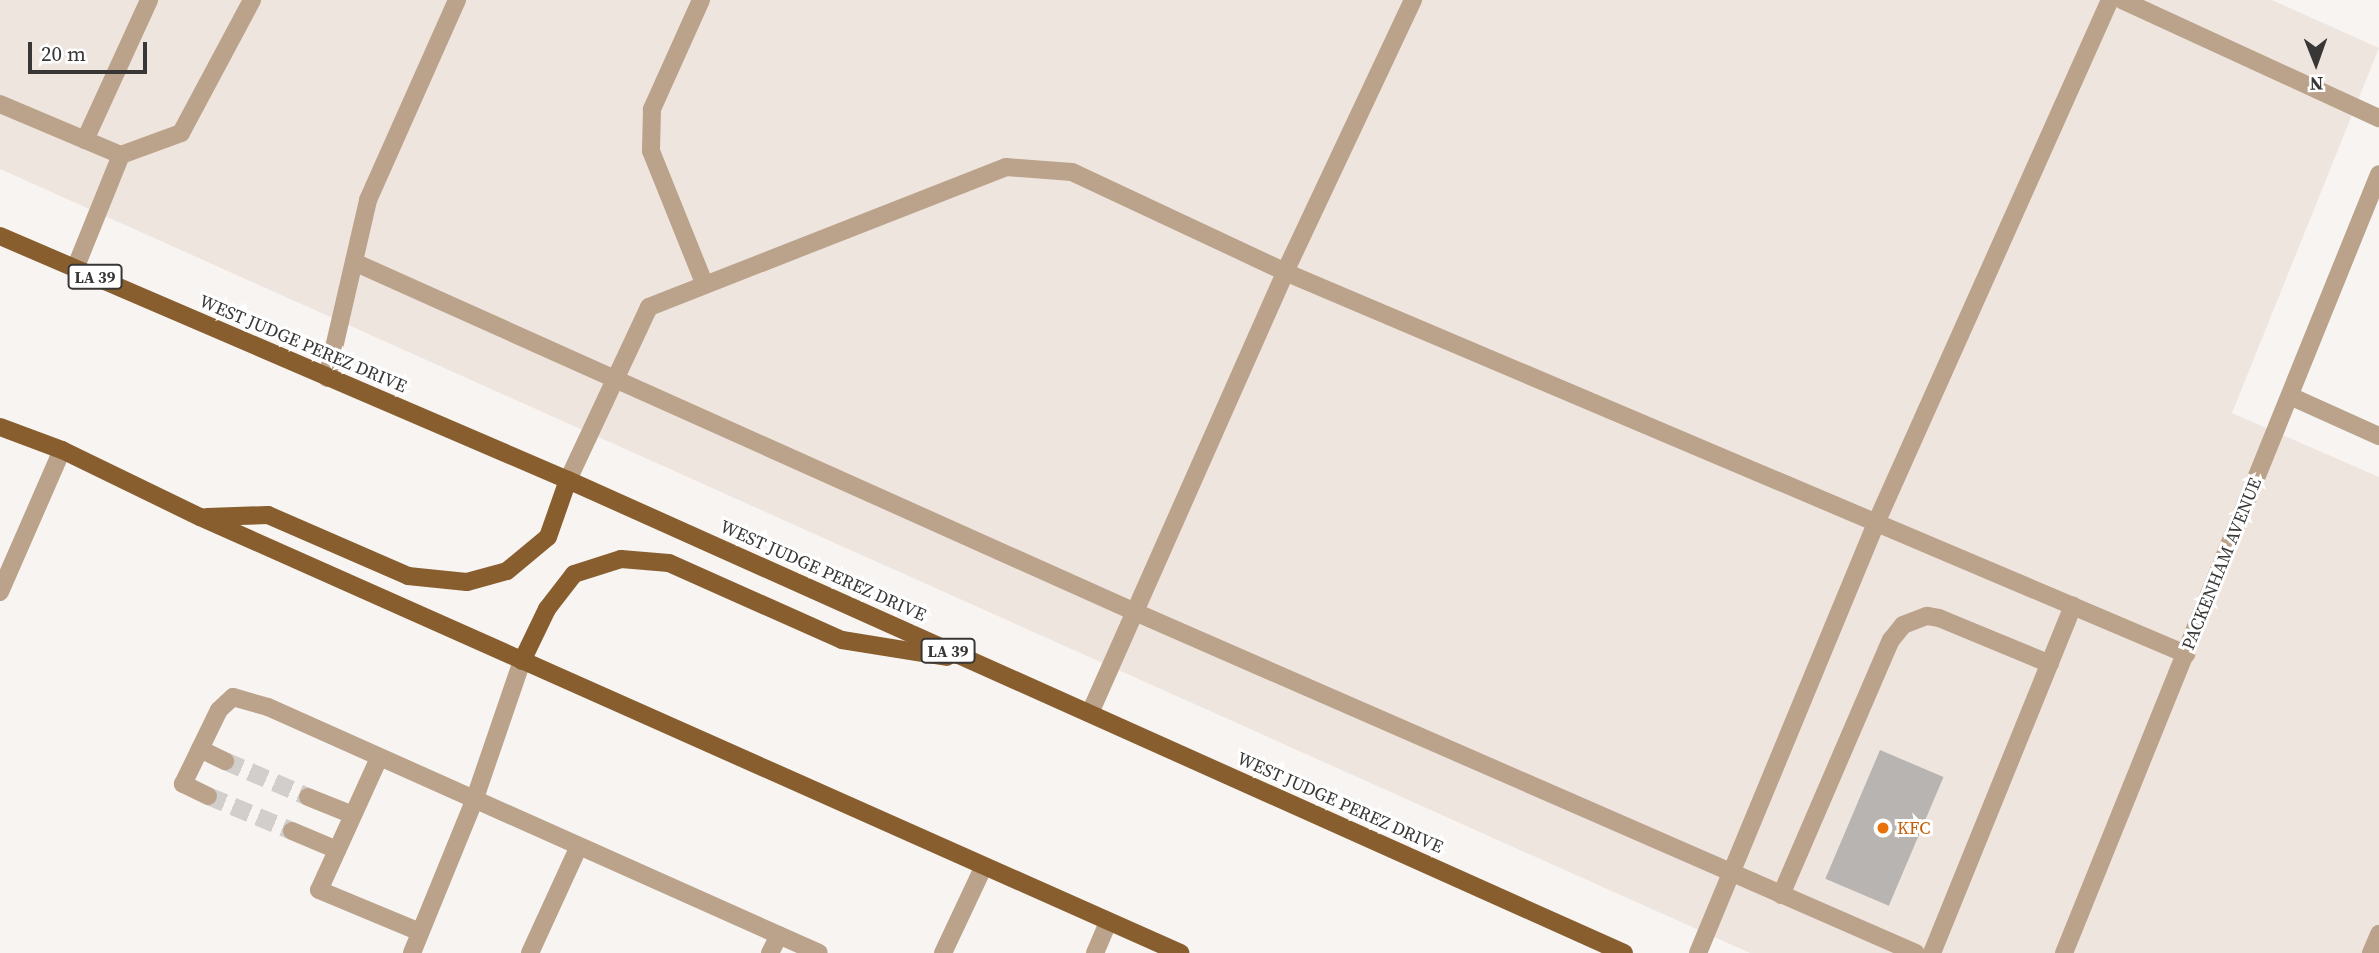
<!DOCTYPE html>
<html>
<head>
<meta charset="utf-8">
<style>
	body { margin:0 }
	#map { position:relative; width:2379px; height:953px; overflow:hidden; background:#f7f4f2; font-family:"Source Serif 4",serif }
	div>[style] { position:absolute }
	.built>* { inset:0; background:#efe5df }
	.building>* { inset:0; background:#b7b4b2; transform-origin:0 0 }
	.minor-tunnel>* { height:18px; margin-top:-9px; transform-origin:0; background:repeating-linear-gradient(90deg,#d1cecc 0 18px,transparent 0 27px) }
	.minor>* { height:18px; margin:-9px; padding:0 9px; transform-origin:9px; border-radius:9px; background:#bba38b }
	.major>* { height:18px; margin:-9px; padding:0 9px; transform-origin:9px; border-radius:9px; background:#885e2f }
	.dots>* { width:19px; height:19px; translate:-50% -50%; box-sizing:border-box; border:4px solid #fff; border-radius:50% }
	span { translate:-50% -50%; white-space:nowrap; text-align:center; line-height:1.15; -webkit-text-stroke:6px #fff; paint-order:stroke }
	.shield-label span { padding:2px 5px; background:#fff; border:2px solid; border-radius:5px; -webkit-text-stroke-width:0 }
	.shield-label { font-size:16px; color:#383736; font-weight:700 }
	.street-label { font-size:18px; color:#383736 }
	.food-label { font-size:18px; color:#c56008 }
	.left { translate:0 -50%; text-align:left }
	.north { position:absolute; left:2281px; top:28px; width:70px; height:70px; -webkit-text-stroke:5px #fff; paint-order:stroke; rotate:179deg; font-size:19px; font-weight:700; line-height:28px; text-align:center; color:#383736 }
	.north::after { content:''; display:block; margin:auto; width:24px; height:32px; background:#383736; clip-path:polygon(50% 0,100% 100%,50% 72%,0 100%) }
	.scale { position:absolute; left:28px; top:42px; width:119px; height:32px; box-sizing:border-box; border:4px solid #383736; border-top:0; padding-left:9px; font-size:21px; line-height:24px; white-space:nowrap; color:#383736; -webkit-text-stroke:5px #fff; paint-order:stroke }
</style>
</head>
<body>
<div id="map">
	<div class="built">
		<div style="clip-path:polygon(0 0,2272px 0,2379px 48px,2232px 413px,2379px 477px,2379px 953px,1750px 953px,0 169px)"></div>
	</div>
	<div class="building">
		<div style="left:1880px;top:750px;width:69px;height:140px;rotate:23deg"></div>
	</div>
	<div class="minor-tunnel">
		<div style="left:225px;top:761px;width:90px;rotate:23.4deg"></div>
		<div style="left:208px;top:796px;width:91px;rotate:22.6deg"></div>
	</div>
	<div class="minor">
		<div style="left:701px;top:0;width:120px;rotate:114.2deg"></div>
		<div style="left:652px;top:109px;width:42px;rotate:91.4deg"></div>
		<div style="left:651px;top:151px;width:144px;rotate:68.1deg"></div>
		<div style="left:2122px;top:0;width:283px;rotate:24.7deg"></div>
		<div style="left:0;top:104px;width:131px;rotate:22.9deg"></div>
		<div style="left:121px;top:155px;width:123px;rotate:112deg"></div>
		<div style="left:85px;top:140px;width:154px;rotate:-65.4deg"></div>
		<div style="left:121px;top:155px;width:64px;rotate:-20.1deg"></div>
		<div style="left:181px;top:133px;width:151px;rotate:-61.9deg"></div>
		<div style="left:354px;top:262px;width:856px;rotate:24.14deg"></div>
		<div style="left:1135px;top:612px;width:852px;rotate:23.59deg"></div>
		<div style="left:327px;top:378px;width:183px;rotate:-77deg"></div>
		<div style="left:368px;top:200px;width:219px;rotate:-66deg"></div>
		<div style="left:2290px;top:396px;width:98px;rotate:24.2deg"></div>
		<div style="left:568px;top:480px;width:191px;rotate:-64.9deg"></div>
		<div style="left:649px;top:307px;width:383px;rotate:-21.4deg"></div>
		<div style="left:1006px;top:167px;width:66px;rotate:4.3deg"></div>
		<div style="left:1072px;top:172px;width:235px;rotate:25.1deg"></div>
		<div style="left:1285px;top:272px;width:979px;rotate:22.98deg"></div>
		<div style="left:0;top:592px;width:155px;rotate:-66.4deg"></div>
		<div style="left:1090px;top:713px;width:482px;rotate:-66.1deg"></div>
		<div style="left:1285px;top:272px;width:301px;rotate:-64.8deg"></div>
		<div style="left:200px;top:749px;width:28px;rotate:26deg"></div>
		<div style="left:379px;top:758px;width:145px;rotate:114.4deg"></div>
		<div style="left:319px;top:890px;width:109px;rotate:22.6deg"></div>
		<div style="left:208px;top:796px;width:28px;rotate:-154deg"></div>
		<div style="left:183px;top:784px;width:82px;rotate:-64.1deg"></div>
		<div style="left:219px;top:710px;width:19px;rotate:-43deg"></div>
		<div style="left:233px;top:697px;width:36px;rotate:16deg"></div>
		<div style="left:268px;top:707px;width:603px;rotate:24.06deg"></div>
		<div style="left:308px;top:797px;width:48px;rotate:21.8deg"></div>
		<div style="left:292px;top:831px;width:49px;rotate:22.9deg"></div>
		<div style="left:1781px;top:895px;width:278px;rotate:-66.7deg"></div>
		<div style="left:1891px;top:640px;width:19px;rotate:-51deg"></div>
		<div style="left:1903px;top:625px;width:26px;rotate:-21deg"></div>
		<div style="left:1927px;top:616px;width:12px;rotate:9deg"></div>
		<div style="left:1939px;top:618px;width:120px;rotate:22.5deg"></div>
		<div style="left:412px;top:953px;width:164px;rotate:-67.8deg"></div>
		<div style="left:474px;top:801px;width:148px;rotate:-71.1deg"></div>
		<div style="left:530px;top:953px;width:115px;rotate:-65.4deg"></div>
		<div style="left:770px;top:953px;width:20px;rotate:-63deg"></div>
		<div style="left:943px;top:953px;width:96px;rotate:-64.8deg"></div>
		<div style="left:1095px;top:953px;width:34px;rotate:-67deg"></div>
		<div style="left:1698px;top:953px;width:465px;rotate:-67.5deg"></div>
		<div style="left:1876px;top:523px;width:573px;rotate:-65.9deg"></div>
		<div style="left:1932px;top:953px;width:375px;rotate:-67.9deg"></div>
		<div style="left:2064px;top:953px;width:840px;rotate:-67.98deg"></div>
		<div style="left:2371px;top:953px;width:21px;rotate:-67deg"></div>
	</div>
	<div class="major">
		<div style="left:0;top:236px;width:618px;rotate:23.25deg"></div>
		<div style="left:568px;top:480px;width:1157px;rotate:24.13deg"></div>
		<div style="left:0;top:427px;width:66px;rotate:20.4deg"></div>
		<div style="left:62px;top:450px;width:153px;rotate:25.9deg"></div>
		<div style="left:200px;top:517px;width:1073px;rotate:23.98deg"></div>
		<div style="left:207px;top:517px;width:61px;rotate:-1.9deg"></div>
		<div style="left:268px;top:515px;width:153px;rotate:23.5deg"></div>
		<div style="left:408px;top:576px;width:59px;rotate:5.8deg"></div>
		<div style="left:467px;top:582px;width:41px;rotate:-15.4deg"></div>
		<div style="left:507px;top:571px;width:53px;rotate:-39.7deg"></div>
		<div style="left:548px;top:537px;width:60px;rotate:-70.7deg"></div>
		<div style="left:522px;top:661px;width:58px;rotate:-64.3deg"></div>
		<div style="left:547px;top:609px;width:44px;rotate:-52.4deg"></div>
		<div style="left:574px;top:574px;width:49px;rotate:-17.7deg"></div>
		<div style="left:621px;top:559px;width:48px;rotate:4.8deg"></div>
		<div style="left:669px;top:563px;width:189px;rotate:24deg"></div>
		<div style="left:842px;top:640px;width:106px;rotate:9.2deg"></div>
	</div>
	<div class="dots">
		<div style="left:1883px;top:828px;background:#e8710a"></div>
	</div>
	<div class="shield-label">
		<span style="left:95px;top:277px">LA 39</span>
		<span style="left:948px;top:651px">LA 39</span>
	</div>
	<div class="street-label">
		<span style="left:303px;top:344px;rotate:23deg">WEST JUDGE PEREZ DRIVE</span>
		<span style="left:2222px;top:564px;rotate:-68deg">PACKENHAM AVENUE</span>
		<span style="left:823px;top:571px;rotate:24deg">WEST JUDGE PEREZ DRIVE</span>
		<span style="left:1340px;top:803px;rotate:24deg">WEST JUDGE PEREZ DRIVE</span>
	</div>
	<div class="food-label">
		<span class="left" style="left:1897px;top:828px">KFC</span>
	</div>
	<div class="north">N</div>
	<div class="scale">20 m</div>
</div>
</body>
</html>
